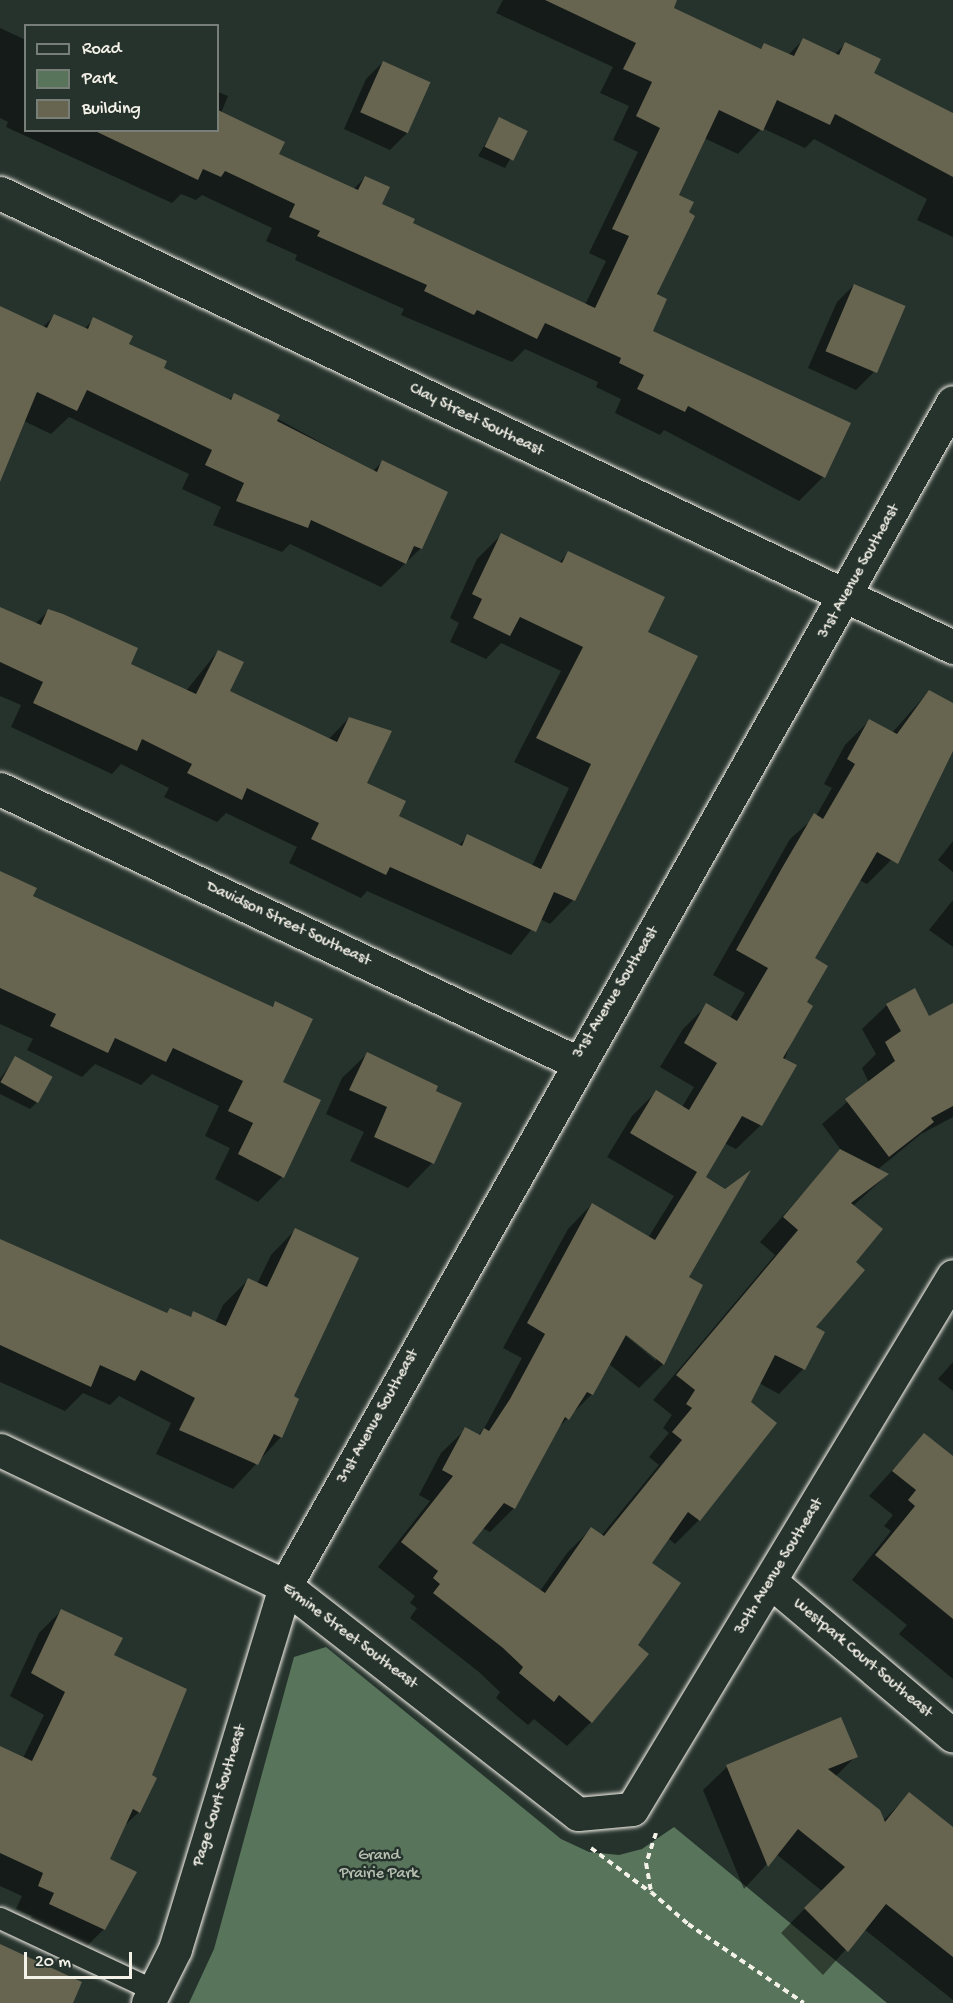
<!DOCTYPE html>
<html>
<head>
<meta charset="utf-8">
<style>
	body { margin:0 }
	#map { position:relative; width:953px; height:2003px; overflow:hidden; background:#26332d; font-family:"Gochi Hand",sans-serif }
	div>[style] { position:absolute }
	.green>* { inset:0; background:#58755c }
	.shadow>* { inset:0; background:#0007 }
	.building>* { inset:0; background:#676450; transform-origin:0 0 }
	.path>* { height:4px; margin-top:-2px; transform-origin:0; background:repeating-linear-gradient(90deg,#f4f1e8 0 6px,transparent 0 10.5px) }
	.roads { filter:drop-shadow(0 0 2px #f4f1e8) drop-shadow(0 0 2px #f4f1e8) }
	.service>* { height:21px; margin:-10.5px; padding:0 10.5px; transform-origin:10.5px; border-radius:10.5px; background:#26332d }
	.minor>* { height:33px; margin:-16.5px; padding:0 16.5px; transform-origin:16.5px; border-radius:16.5px; background:#26332d }
	span { translate:-50% -50%; white-space:nowrap; text-align:center; line-height:1.15; -webkit-text-stroke:5px #26332d; paint-order:stroke }
	.street-label { font-size:16px; color:#f4f1e8 }
	.park-label { font-size:16px; color:#b6bfb0 }
	.legend { position:absolute; left:24px; top:24px; width:195px; height:108px; box-sizing:border-box; background:#26332d; border:2px solid #787f78; margin:0; padding:8px 10px; list-style:none; font-size:18px; color:#f4f1e8 }
	.legend li { display:flex; align-items:center; gap:12px; height:30px }
	.legend b { width:30px; border:2px solid #787f78 }
	.scale { position:absolute; left:24px; top:1952px; width:108px; height:27px; box-sizing:border-box; border:3px solid #f4f1e8; border-top:0; padding-left:8px; font-size:18px; line-height:21px; white-space:nowrap; color:#f4f1e8; -webkit-text-stroke:4px #26332d; paint-order:stroke }
</style>
</head>
<body>
<div id="map">
	<div class="green">
		<div style="clip-path:polygon(326px 1647px,561px 1839px,589px 1852px,619px 1855px,642px 1849px,674px 1827px,887px 2003px,189px 2003px,214px 1949px,294px 1657px)"></div>
	</div>
	<div class="shadow">
		<div style="clip-path:polygon(503px 0,676px 0,672px 8px,759px 50px,765px 45px,788px 55px,803px 40px,834px 55px,846px 43px,872px 74px,953px 114px,953px 237px,917px 220px,927px 199px,814px 139px,805px 148px,762px 128px,738px 154px,704px 138px,677px 196px,651px 331px,849px 424px,823px 477px,799px 501px,664px 430px,660px 435px,615px 413px,621px 399px,596px 387px,598px 382px,525px 349px,512px 362px,401px 315px,404px 309px,295px 260px,297px 255px,266px 241px,272px 228px,202px 195px,196px 200px,181px 194px,172px 203px,6px 127px,8px 122px,0 118px,0 28px,26px 40px,26px 130px,218px 130px,218px 92px,228px 96px,221px 113px,277px 155px,353px 190px,365px 177px,381px 205px,411px 224px,585px 305px,606px 261px,589px 253px,638px 152px,613px 140px,629px 106px,600px 93px,613px 67px,496px 13px)"></div>
		<div style="clip-path:polygon(383px 62px,407px 133px,390px 150px,344px 129px,366px 79px)"></div>
		<div style="clip-path:polygon(500px 119px,526px 131px,505px 168px,478px 156px)"></div>
		<div style="clip-path:polygon(854px 285px,873px 373px,856px 390px,808px 368px,837px 302px)"></div>
		<div style="clip-path:polygon(0 307px,43px 327px,55px 315px,84px 329px,94px 319px,162px 369px,229px 400px,234px 395px,373px 471px,382px 462px,446px 493px,420px 549px,381px 587px,290px 544px,282px 552px,213px 525px,221px 507px,182px 489px,189px 474px,69px 417px,51px 434px,24px 421px,0 478px)"></div>
		<div style="clip-path:polygon(501px 535px,559px 563px,568px 553px,646px 633px,573px 900px,550px 924px,540px 919px,511px 955px,367px 891px,361px 898px,289px 863px,297px 847px,226px 813px,217px 822px,164px 797px,169px 788px,121px 764px,112px 774px,11px 727px,21px 705px,0 696px,0 608px,35px 624px,48px 611px,129px 665px,186px 691px,218px 651px,228px 692px,328px 740px,349px 718px,365px 784px,397px 816px,458px 846px,468px 836px,532px 866px,569px 788px,514px 762px,561px 671px,501px 643px,486px 659px,450px 642px,459px 623px,450px 618px,477px 559px)"></div>
		<div style="clip-path:polygon(evenodd,929px 691px,953px 704px,953px 748px,891px 860px,867px 884px,859px 880px,812px 958px,805px 1003px,761px 1125px,736px 1149px,724px 1143px,704px 1177px,687px 1277px,701px 1285px,663px 1364px,639px 1388px,609px 1364px,592px 1394px,555px 1431px,514px 1508px,490px 1532px,482px 1528px,470px 1543px,540px 1591px,567px 1553px,591px 1529px,601px 1536px,659px 1465px,649px 1457px,669px 1433px,663px 1428px,672px 1415px,653px 1400px,775px 1255px,760px 1242px,841px 1150px,822px 1124px,869px 1083px,862px 1068px,876px 1054px,862px 1029px,887px 1005px,929px 1018px,953px 1005px,953px 1117px,921px 1134px,877px 1170px,887px 1175px,853px 1206px,854px 1262px,813px 1328px,823px 1332px,803px 1369px,779px 1394px,759px 1383px,699px 1520px,675px 1544px,668px 1538px,650px 1563px,636px 1645px,591px 1722px,567px 1746px,534px 1719px,528px 1725px,496px 1698px,500px 1692px,479px 1672px,410px 1618px,417px 1608px,410px 1603px,415px 1596px,378px 1567px,430px 1501px,419px 1495px,441px 1453px,466px 1429px,478px 1436px,486px 1425px,522px 1358px,503px 1348px,568px 1229px,592px 1204px,648px 1238px,674px 1196px,607px 1157px,632px 1116px,656px 1092px,682px 1107px,694px 1087px,660px 1067px,683px 1029px,707px 1005px,730px 1018px,745px 993px,713px 975px,790px 839px,816px 816px,832px 788px,824px 784px,845px 745px,869px 721px,892px 733px,929px 691px,621px 1329px,656px 1357px,656px 1361px,620px 1331px,621px 1329px)"></div>
		<div style="clip-path:polygon(953px 841px,953px 872px,938px 860px)"></div>
		<div style="clip-path:polygon(0 873px,31px 896px,271px 1008px,276px 1003px,282px 1177px,258px 1202px,215px 1179px,230px 1148px,205px 1136px,219px 1106px,152px 1074px,141px 1085px,95px 1064px,82px 1077px,27px 1050px,33px 1039px,0 1024px)"></div>
		<div style="clip-path:polygon(953px 900px,953px 947px,929px 930px)"></div>
		<div style="clip-path:polygon(367px 1054px,460px 1104px,432px 1163px,408px 1188px,350px 1161px,364px 1132px,326px 1114px,342px 1078px)"></div>
		<div style="clip-path:polygon(15px 1058px,38px 1101px,30px 1109px,0 1094px,0 1079px)"></div>
		<div style="clip-path:polygon(295px 1230px,292px 1397px,281px 1437px,233px 1489px,156px 1454px,171px 1423px,119px 1396px,110px 1405px,83px 1393px,65px 1411px,0 1382px,0 1240px,166px 1314px,170px 1310px,189px 1318px,194px 1313px,215px 1323px,223px 1305px,248px 1280px,257px 1284px,271px 1255px)"></div>
		<div style="clip-path:polygon(953px 1362px,953px 1391px,938px 1379px)"></div>
		<div style="clip-path:polygon(924px 1435px,953px 1458px,953px 1679px,899px 1634px,907px 1625px,852px 1580px,891px 1531px,884px 1526px,893px 1515px,869px 1496px)"></div>
		<div style="clip-path:polygon(61px 1611px,112px 1655px,150px 1776px,139px 1812px,122px 1828px,108px 1860px,104px 1929px,81px 1952px,27px 1926px,32px 1916px,16px 1909px,22px 1896px,0 1886px,0 1747px,23px 1758px,44px 1715px,10px 1696px,39px 1633px)"></div>
		<div style="clip-path:polygon(856px 1756px,835px 1777px,883px 1821px,909px 1794px,953px 1829px,953px 2000px,864px 1929px,823px 1975px,781px 1933px,822px 1891px,776px 1854px,744px 1889px,703px 1790px,727px 1767px)"></div>
	</div>
	<div class="building">
		<div style="clip-path:polygon(545px 0,677px 0,674px 8px,761px 49px,764px 43px,794px 56px,803px 38px,839px 55px,845px 42px,881px 59px,874px 73px,953px 113px,953px 177px,835px 114px,830px 125px,777px 100px,763px 131px,719px 110px,679px 195px,694px 202px,689px 212px,695px 216px,657px 294px,667px 299px,653px 331px,851px 423px,825px 478px,688px 406px,685px 412px,637px 389px,644px 375px,619px 363px,621px 358px,545px 323px,537px 339px,477px 310px,474px 315px,424px 291px,427px 285px,317px 236px,320px 231px,289px 217px,295px 204px,225px 171px,221px 177px,203px 169px,198px 180px,93px 130px,218px 130px,218px 110px,285px 142px,279px 154px,358px 190px,365px 176px,390px 187px,382px 204px,415px 219px,413px 223px,595px 308px,629px 236px,612px 229px,660px 128px,636px 116px,652px 82px,623px 69px,636px 43px)"></div>
		<div style="left:383px;top:61px;width:52px;height:56px;rotate:24deg"></div>
		<div style="left:499px;top:117px;width:32px;height:33px;rotate:26deg"></div>
		<div style="left:854px;top:284px;width:56px;height:73px;rotate:23deg"></div>
		<div style="clip-path:polygon(0 306px,47px 328px,54px 314px,88px 329px,93px 317px,133px 336px,129px 344px,167px 361px,164px 368px,231px 400px,234px 393px,280px 415px,277px 421px,377px 472px,382px 460px,448px 492px,422px 549px,414px 546px,406px 564px,311px 520px,308px 528px,236px 501px,244px 483px,205px 465px,212px 450px,87px 390px,77px 411px,37px 392px,0 482px)"></div>
		<div style="clip-path:polygon(501px 533px,562px 563px,568px 551px,665px 597px,648px 632px,698px 656px,575px 901px,554px 892px,536px 932px,390px 867px,386px 875px,311px 839px,319px 823px,247px 788px,242px 800px,187px 773px,192px 764px,142px 739px,137px 751px,33px 703px,43px 682px,0 662px,0 607px,41px 625px,48px 609px,63px 614px,138px 648px,131px 664px,196px 694px,218px 650px,244px 662px,230px 691px,337px 742px,349px 717px,392px 731px,367px 783px,406px 801px,399px 816px,462px 846px,467px 834px,541px 869px,591px 764px,536px 738px,583px 647px,520px 617px,510px 636px,473px 618px,482px 599px,472px 594px)"></div>
		<div style="clip-path:polygon(929px 690px,953px 703px,953px 751px,898px 864px,877px 852px,815px 958px,828px 966px,807px 1002px,813px 1006px,783px 1058px,797px 1065px,762px 1126px,742px 1116px,706px 1177px,725px 1189px,751px 1170px,689px 1277px,703px 1285px,664px 1365px,626px 1335px,593px 1395px,587px 1392px,569px 1420px,565px 1417px,515px 1509px,504px 1503px,472px 1543px,545px 1593px,591px 1527px,604px 1536px,682px 1440px,672px 1432px,692px 1408px,686px 1404px,695px 1390px,676px 1375px,798px 1230px,783px 1217px,840px 1149px,889px 1174px,851px 1203px,883px 1229px,856px 1262px,865px 1270px,816px 1327px,825px 1332px,805px 1370px,775px 1355px,751px 1402px,777px 1423px,700px 1521px,688px 1512px,652px 1563px,681px 1583px,638px 1645px,649px 1654px,592px 1723px,559px 1695px,554px 1702px,519px 1673px,523px 1667px,503px 1648px,433px 1593px,440px 1584px,433px 1578px,438px 1571px,401px 1542px,453px 1476px,442px 1470px,465px 1427px,480px 1435px,484px 1428px,489px 1431px,510px 1399px,545px 1334px,527px 1323px,592px 1203px,655px 1240px,697px 1172px,630px 1133px,656px 1090px,689px 1110px,717px 1063px,684px 1043px,706px 1003px,737px 1021px,768px 968px,736px 950px,782px 868px,814px 813px,823px 819px,855px 764px,847px 759px,869px 719px,897px 734px)"></div>
		<div style="clip-path:polygon(0 871px,37px 888px,33px 896px,273px 1007px,275px 1001px,313px 1019px,283px 1082px,321px 1100px,284px 1178px,238px 1154px,253px 1123px,228px 1111px,243px 1081px,173px 1048px,166px 1062px,115px 1038px,108px 1053px,50px 1026px,56px 1014px,0 988px)"></div>
		<div style="clip-path:polygon(915px 988px,929px 1016px,953px 1003px,953px 1106px,931px 1118px,934px 1122px,889px 1157px,845px 1099px,895px 1061px,885px 1042px,901px 1031px,886px 1004px)"></div>
		<div style="clip-path:polygon(367px 1052px,438px 1086px,436px 1091px,462px 1103px,434px 1164px,374px 1137px,387px 1107px,349px 1090px)"></div>
		<div style="left:15px;top:1056px;width:43px;height:30px;rotate:29deg"></div>
		<div style="clip-path:polygon(295px 1228px,359px 1258px,294px 1396px,299px 1399px,282px 1438px,274px 1434px,258px 1465px,179px 1430px,195px 1398px,141px 1370px,135px 1381px,100px 1365px,91px 1387px,0 1345px,0 1239px,167px 1313px,170px 1308px,191px 1317px,193px 1311px,226px 1326px,248px 1278px,267px 1287px)"></div>
		<div style="clip-path:polygon(924px 1433px,953px 1456px,953px 1619px,875px 1555px,915px 1506px,908px 1500px,916px 1490px,892px 1471px)"></div>
		<div style="clip-path:polygon(61px 1609px,123px 1638px,114px 1655px,187px 1689px,152px 1775px,157px 1778px,140px 1813px,133px 1809px,110px 1859px,137px 1872px,105px 1930px,49px 1904px,54px 1893px,38px 1886px,43px 1873px,0 1853px,0 1746px,32px 1761px,65px 1692px,31px 1673px)"></div>
		<div style="clip-path:polygon(841px 1717px,858px 1757px,828px 1769px,880px 1810px,885px 1822px,909px 1792px,953px 1827px,953px 1957px,886px 1904px,848px 1952px,804px 1908px,845px 1867px,798px 1829px,768px 1867px,726px 1765px)"></div>
		<div style="clip-path:polygon(0 1944px,82px 1982px,73px 2003px,0 2003px)"></div>
	</div>
	<div class="path">
		<div style="left:656px;top:1833px;width:32px;rotate:108deg"></div>
		<div style="left:646px;top:1863px;width:29px;rotate:80deg"></div>
		<div style="left:651px;top:1892px;width:49px;rotate:40.9deg"></div>
		<div style="left:688px;top:1924px;width:140px;rotate:34.3deg"></div>
		<div style="left:591px;top:1848px;width:74px;rotate:36.7deg"></div>
	</div>
	<div class="roads">
		<div class="service">
			<div style="left:0;top:1918px;width:172px;rotate:25.1deg"></div>
		</div>
		<div class="minor">
			<div style="left:0;top:193px;width:1056px;rotate:25.47deg"></div>
			<div style="left:0;top:789px;width:637px;rotate:25.36deg"></div>
			<div style="left:0;top:1450px;width:316px;rotate:25.5deg"></div>
			<div style="left:285px;top:1586px;width:371px;rotate:37.9deg"></div>
			<div style="left:578px;top:1814px;width:54px;rotate:-5.3deg"></div>
			<div style="left:632px;top:1809px;width:622px;rotate:-58.94deg"></div>
			<div style="left:771px;top:1582px;width:238px;rotate:40.2deg"></div>
			<div style="left:148px;top:2003px;width:60px;rotate:-63.4deg"></div>
			<div style="left:175px;top:1949px;width:379px;rotate:-73.1deg"></div>
			<div style="left:285px;top:1586px;width:1359px;rotate:-60.57deg"></div>
		</div>
	</div>
	<div class="street-label">
		<span style="left:476px;top:421px;rotate:26deg">Clay Street Southeast</span>
		<span style="left:860px;top:572px;rotate:-61deg">31st Avenue Southeast</span>
		<span style="left:288px;top:925px;rotate:25deg">Davidson Street Southeast</span>
		<span style="left:617px;top:993px;rotate:-59deg">31st Avenue Southeast</span>
		<span style="left:379px;top:1417px;rotate:-61deg">31st Avenue Southeast</span>
		<span style="left:780px;top:1567px;rotate:-59deg">30th Avenue Southeast</span>
		<span style="left:349px;top:1637px;rotate:37deg">Ermine Street Southeast</span>
		<span style="left:862px;top:1659px;rotate:40deg">Westpark Court Southeast</span>
		<span style="left:221px;top:1796px;rotate:-73deg">Page Court Southeast</span>
	</div>
	<div class="park-label">
		<span style="left:379px;top:1866px">Grand<br>Prairie Park</span>
	</div>
	<ul class="legend">
	<li><b style="height:8px;background:#26332d"></b>Road</li>
	<li><b style="height:16px;background:#58755c"></b>Park</li>
	<li><b style="height:16px;background:#676450"></b>Building</li>
	</ul>
	<div class="scale">20 m</div>
</div>
</body>
</html>
